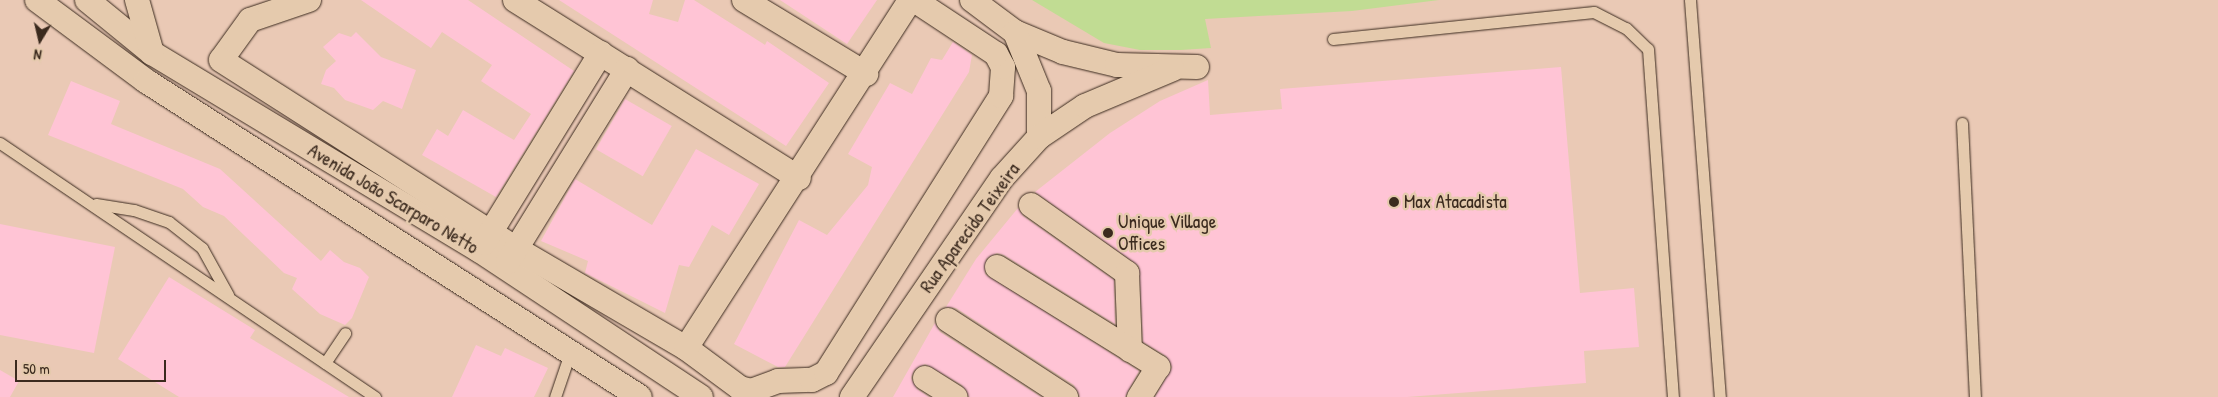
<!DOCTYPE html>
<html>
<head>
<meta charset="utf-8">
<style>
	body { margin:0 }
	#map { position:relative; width:2218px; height:397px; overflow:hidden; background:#eac9b5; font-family:"Patrick Hand",sans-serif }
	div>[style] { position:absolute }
	.green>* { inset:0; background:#c1dc93 }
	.building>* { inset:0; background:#ffc4d5; transform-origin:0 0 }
	.roads { filter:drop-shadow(0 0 1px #3b2a1e) drop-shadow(0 0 1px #3b2a1e) }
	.service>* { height:11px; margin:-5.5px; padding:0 5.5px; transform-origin:5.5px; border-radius:5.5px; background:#e5caad }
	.minor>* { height:24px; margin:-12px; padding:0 12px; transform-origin:12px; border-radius:12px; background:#e5caad }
	.dots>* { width:14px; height:14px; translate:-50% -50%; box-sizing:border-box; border:2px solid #e5caad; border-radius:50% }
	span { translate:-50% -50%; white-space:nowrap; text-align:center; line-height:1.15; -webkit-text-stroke:5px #e5caad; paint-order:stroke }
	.street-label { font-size:19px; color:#3b2a1e }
	.poi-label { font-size:19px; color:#3b2a1e }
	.left { translate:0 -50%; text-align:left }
	.north { position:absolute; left:15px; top:15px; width:50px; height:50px; -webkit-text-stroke:4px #e5caad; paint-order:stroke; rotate:189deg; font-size:14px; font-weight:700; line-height:20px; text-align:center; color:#3b2a1e }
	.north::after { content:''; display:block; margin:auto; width:18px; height:22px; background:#3b2a1e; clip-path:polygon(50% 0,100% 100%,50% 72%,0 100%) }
	.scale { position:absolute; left:15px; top:360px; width:151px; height:22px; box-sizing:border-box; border:2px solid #3b2a1e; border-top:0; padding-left:6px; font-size:15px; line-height:18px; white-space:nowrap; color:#3b2a1e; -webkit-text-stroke:4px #e5caad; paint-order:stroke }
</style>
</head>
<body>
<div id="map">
	<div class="green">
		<div style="clip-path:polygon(1032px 0,1439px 0,1352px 11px,1205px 19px,1211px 48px,1181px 50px,1140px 50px,1104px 43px)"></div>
	</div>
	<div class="building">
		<div style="clip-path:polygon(361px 0,468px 0,574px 71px,496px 197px,422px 155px,437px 129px,448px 136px,463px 110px,514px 140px,531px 114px,481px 81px,492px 65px,442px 32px,431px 48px)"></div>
		<div style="clip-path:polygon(559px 0,653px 0,649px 14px,678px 22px,685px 0,694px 0,765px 45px,767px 41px,829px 83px,786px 146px)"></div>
		<div style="clip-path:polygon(780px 0,877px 0,847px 44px)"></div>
		<div style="clip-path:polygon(356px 32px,381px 57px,416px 70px,402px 109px,383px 101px,373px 110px,345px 100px,334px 88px,321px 84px,326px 70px,336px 61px,323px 47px,339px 33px,351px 37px)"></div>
		<div style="clip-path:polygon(953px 42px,972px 55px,969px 72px,785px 367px,778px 367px,734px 344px,799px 220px,827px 235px,868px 185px,872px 167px,848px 154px,890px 83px,912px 94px,931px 58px,942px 60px)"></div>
		<div style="clip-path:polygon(1561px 67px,1580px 293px,1634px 288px,1639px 347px,1584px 351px,1586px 383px,1407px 397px,1155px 397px,1172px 367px,1166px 356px,1143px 342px,1139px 266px,1035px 192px,1110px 133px,1160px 101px,1208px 80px,1210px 115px,1282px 109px,1280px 89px)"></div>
		<div style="clip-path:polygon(71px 81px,120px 101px,111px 124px,220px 169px,321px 261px,330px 250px,344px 262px,360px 268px,369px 277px,352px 318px,345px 325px,320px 314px,292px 289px,297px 278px,284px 273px,224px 216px,203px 207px,183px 189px,48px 135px)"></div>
		<div style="left:625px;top:99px;width:54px;height:58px;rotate:30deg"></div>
		<div style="clip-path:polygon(696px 149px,759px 184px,729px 235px,712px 225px,689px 267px,679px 265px,665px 313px,585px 273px,588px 261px,541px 241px,575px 179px,652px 225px)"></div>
		<div style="clip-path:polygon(1018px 208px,1023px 216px,1114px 280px,1115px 324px,1004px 255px,997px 253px,986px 259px,985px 274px,1139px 371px,1125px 397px,1080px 397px,1074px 385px,956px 308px,946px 307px,976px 259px)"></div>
		<div style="clip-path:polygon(0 224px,115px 247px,94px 353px,0 335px)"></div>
		<div style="clip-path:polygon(169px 277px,255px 330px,250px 338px,349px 397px,179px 397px,118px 359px)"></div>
		<div style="clip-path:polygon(935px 323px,940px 332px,1041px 397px,969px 397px,962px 385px,925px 364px,914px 370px,911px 378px,917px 389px,929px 397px,893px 397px)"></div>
		<div style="clip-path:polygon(476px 345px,501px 356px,505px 348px,548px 368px,534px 397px,452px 397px)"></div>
		<div style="clip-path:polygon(0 370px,19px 381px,10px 397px,0 397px)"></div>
	</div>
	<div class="roads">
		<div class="service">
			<div style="left:1690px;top:0;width:398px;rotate:85.7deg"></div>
			<div style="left:1333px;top:39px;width:262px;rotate:-5.9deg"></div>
			<div style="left:1594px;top:12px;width:36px;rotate:27deg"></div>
			<div style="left:1626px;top:28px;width:30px;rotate:44deg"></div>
			<div style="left:1648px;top:49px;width:349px;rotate:85.9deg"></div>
			<div style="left:1962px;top:123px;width:274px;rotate:87.3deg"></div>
			<div style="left:0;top:143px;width:453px;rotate:34.1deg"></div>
			<div style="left:96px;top:204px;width:38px;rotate:9deg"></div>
			<div style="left:134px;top:210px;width:37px;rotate:19deg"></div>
			<div style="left:169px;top:222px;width:42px;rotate:38.2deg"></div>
			<div style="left:202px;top:248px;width:54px;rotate:61deg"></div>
			<div style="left:325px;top:363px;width:36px;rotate:-56deg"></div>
			<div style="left:555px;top:397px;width:50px;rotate:-71.2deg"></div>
		</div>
		<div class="minor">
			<div style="left:37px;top:0;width:136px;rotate:36.6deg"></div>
			<div style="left:146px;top:81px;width:586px;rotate:32.61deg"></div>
			<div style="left:87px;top:0;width:84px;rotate:39.2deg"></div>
			<div style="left:152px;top:53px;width:382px;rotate:31.1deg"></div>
			<div style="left:479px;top:250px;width:266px;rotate:33.5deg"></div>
			<div style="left:137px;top:0;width:55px;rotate:74.2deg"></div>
			<div style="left:309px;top:0;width:62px;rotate:161.3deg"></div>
			<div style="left:250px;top:20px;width:49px;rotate:125.9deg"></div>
			<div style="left:221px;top:60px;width:353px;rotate:32.6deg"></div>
			<div style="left:518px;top:250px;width:194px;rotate:30.3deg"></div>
			<div style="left:686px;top:348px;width:67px;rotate:36.5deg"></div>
			<div style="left:740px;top:388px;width:11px;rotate:15deg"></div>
			<div style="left:751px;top:391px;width:29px;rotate:-20deg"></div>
			<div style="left:778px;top:381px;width:34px;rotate:-2deg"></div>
			<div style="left:812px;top:380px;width:16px;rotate:-27deg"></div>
			<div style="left:826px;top:373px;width:328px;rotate:-57.7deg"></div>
			<div style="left:1001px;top:96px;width:29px;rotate:-86deg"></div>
			<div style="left:1003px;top:67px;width:15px;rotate:-118deg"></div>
			<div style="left:996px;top:54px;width:98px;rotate:-146.6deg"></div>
			<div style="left:515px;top:0;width:335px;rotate:32.1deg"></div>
			<div style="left:744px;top:0;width:143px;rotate:31.2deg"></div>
			<div style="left:972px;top:0;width:54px;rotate:36.7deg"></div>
			<div style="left:1015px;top:32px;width:52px;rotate:22.6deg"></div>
			<div style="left:1063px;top:52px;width:56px;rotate:13.5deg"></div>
			<div style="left:1117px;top:65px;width:80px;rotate:1.4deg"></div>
			<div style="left:1015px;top:32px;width:64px;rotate:67.9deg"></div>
			<div style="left:1039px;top:91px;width:46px;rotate:90deg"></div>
			<div style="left:1031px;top:205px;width:118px;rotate:35.3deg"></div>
			<div style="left:1127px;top:273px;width:77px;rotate:87.8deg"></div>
			<div style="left:484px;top:243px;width:223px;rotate:-58.4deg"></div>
			<div style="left:508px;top:262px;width:227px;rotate:-58.3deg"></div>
			<div style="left:997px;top:267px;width:190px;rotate:31.8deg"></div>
			<div style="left:1158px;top:367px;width:36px;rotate:122deg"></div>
			<div style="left:948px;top:320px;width:141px;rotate:33.1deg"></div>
			<div style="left:686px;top:348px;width:414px;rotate:-57.2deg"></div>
			<div style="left:925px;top:378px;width:36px;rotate:32deg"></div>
			<div style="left:852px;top:397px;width:265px;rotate:-55.6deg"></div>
			<div style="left:1002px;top:178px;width:55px;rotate:-47.9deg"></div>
			<div style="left:1039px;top:137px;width:55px;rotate:-34deg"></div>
			<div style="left:1085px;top:106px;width:95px;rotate:-22.8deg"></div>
		</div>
	</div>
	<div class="dots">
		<div style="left:1394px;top:202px;background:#3b2a1e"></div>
		<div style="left:1108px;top:233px;background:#3b2a1e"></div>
	</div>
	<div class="street-label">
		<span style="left:393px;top:199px;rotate:31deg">Avenida João Scarparo Netto</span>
		<span style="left:970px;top:228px;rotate:-54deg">Rua Aparecido Teixeira</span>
	</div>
	<div class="poi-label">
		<span class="left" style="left:1404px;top:202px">Max Atacadista</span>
		<span class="left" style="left:1118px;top:233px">Unique Village<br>Offices</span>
	</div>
	<div class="north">N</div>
	<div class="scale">50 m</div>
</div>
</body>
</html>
